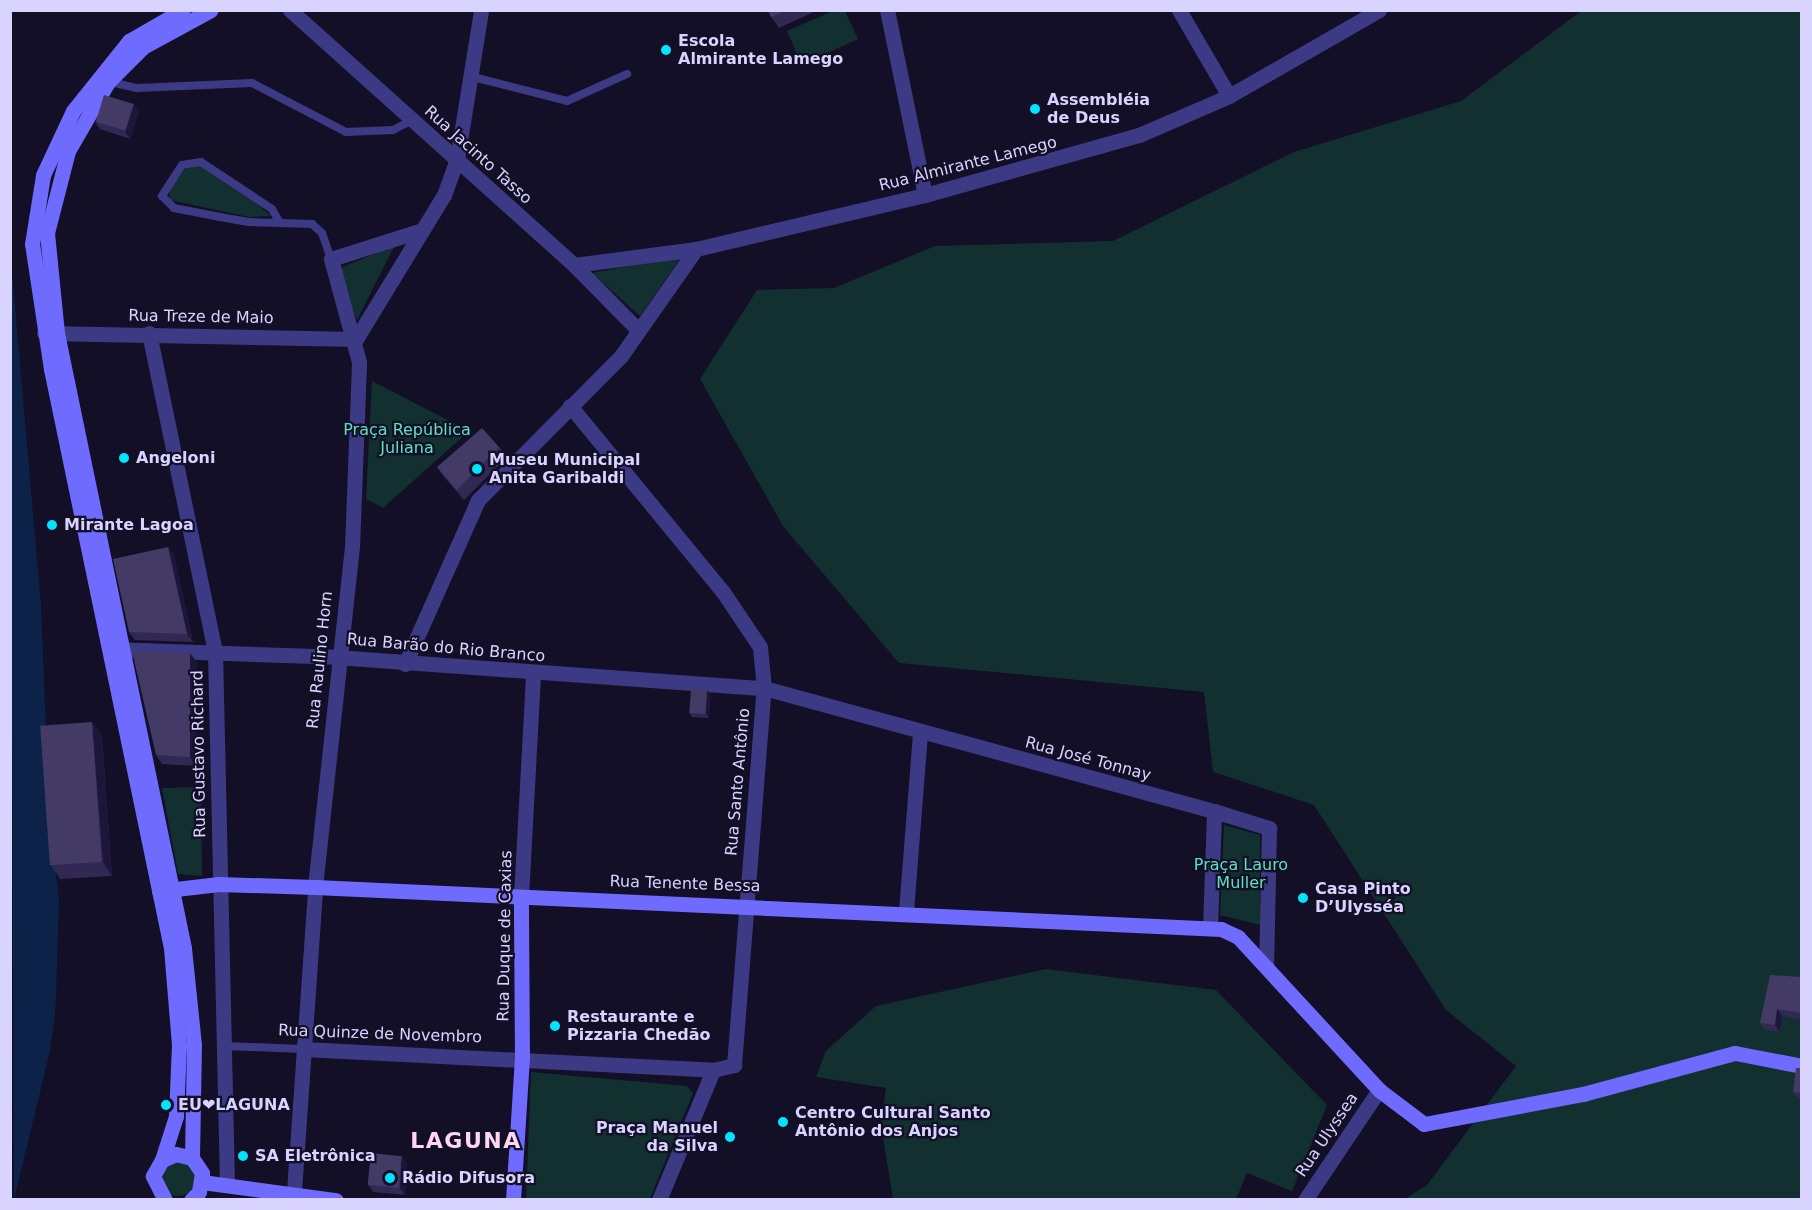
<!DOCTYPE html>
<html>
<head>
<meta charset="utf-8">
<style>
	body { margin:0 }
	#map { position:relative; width:1812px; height:1210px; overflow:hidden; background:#130f26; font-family:"DejaVu Sans",sans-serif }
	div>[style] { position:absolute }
	.green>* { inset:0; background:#12302f }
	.round { border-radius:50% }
	.water>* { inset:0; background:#0c2248 }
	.pier>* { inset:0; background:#130f26 }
	.lane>* { height:8px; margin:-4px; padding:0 4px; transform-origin:4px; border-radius:4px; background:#3d3a85 }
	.street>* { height:15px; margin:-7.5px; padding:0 7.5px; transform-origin:7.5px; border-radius:7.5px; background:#3d3a85 }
	.secondary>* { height:15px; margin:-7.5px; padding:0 7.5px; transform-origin:7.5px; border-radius:7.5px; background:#6f6bff }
	.wall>* { inset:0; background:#312854 }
	.shaded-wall>* { inset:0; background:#1d163a }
	.building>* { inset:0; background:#433a66; transform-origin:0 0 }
	.dots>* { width:16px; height:16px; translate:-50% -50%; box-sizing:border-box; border:3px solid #130f26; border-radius:50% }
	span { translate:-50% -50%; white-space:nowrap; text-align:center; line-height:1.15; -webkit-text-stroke:4.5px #130f26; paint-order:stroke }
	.poi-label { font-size:16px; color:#d9d4ff; font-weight:700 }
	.left { translate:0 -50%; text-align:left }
	.right { translate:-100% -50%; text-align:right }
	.street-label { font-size:16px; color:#d9d4ff }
	.park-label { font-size:16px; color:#5fe0c0 }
	.district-label { font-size:22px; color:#ffd6f0; font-weight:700; letter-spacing:1.5px }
	.frame { position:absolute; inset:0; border:12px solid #d9d4ff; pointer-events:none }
</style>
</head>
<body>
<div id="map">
	<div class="green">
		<div style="clip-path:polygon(833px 11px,845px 11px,858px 39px,802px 65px,787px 31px)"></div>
		<div style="clip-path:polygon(1581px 11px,1801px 11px,1801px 1199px,1405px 1199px,1427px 1185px,1516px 1066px,1446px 1010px,1314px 805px,1213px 772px,1204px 692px,899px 663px,783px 526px,700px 379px,757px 290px,834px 288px,935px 246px,1113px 241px,1294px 152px,1461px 101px)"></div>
		<div style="clip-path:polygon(200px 166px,257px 204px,271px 216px,249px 217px,170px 200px,169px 190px,185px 169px)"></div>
		<div style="clip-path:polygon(395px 245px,357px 320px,338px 269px)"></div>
		<div style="clip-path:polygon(682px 256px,640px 316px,592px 273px)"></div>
		<div style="clip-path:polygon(372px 381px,469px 431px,383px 508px,366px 499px)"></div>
		<div style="clip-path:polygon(201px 787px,202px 876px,178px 874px,162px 788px)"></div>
		<div style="clip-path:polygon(1224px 825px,1260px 835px,1260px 925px,1220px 915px)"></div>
		<div style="clip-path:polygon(1046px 969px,1216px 990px,1327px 1105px,1292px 1191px,1247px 1173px,1236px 1199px,893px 1199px,881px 1124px,886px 1088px,816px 1077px,826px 1051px,876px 1006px)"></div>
		<div style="clip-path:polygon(531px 1072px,687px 1086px,693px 1093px,650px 1199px,526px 1199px)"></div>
		<div class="round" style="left:160px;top:1160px;width:36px;height:36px"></div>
	</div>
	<div class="water">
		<div style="clip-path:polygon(10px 249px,41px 605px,50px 829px,59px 899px,55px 1030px,14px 1200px)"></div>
	</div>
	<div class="pier">
		<div style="clip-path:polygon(59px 982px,58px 1031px,25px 1180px,49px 1059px)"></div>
	</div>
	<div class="lane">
		<div style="left:469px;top:76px;width:101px;rotate:14.3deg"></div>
		<div style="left:567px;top:101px;width:66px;rotate:-24.2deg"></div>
		<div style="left:106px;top:81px;width:32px;rotate:13deg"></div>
		<div style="left:137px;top:88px;width:115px;rotate:-2.5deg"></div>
		<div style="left:252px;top:83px;width:106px;rotate:27.5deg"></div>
		<div style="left:346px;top:132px;width:47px;rotate:-2.4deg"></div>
		<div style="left:393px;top:130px;width:22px;rotate:-27deg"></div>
		<div style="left:280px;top:223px;width:16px;rotate:-120deg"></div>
		<div style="left:272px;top:209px;width:85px;rotate:-146.5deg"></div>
		<div style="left:201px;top:162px;width:19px;rotate:171deg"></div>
		<div style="left:182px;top:165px;width:37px;rotate:123deg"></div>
		<div style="left:162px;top:196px;width:17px;rotate:45deg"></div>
		<div style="left:174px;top:208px;width:47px;rotate:11.1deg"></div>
		<div style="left:220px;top:217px;width:29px;rotate:10deg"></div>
		<div style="left:249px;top:222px;width:31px;rotate:2deg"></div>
		<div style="left:280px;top:223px;width:32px;rotate:2deg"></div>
		<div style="left:312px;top:224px;width:13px;rotate:42deg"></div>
		<div style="left:322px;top:233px;width:28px;rotate:71deg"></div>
		<div style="left:225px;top:1046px;width:78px;rotate:2.2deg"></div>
	</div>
	<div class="street">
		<div style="left:290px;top:10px;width:382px;rotate:41.9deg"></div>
		<div style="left:574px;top:265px;width:91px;rotate:45.4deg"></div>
		<div style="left:887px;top:10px;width:189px;rotate:78.4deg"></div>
		<div style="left:1179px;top:10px;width:99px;rotate:59.8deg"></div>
		<div style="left:574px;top:265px;width:123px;rotate:-7.5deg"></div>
		<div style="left:696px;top:249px;width:235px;rotate:-13.3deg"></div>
		<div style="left:925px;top:195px;width:222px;rotate:-15.7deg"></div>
		<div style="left:1139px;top:135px;width:98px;rotate:-23.4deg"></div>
		<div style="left:1229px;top:96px;width:173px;rotate:-29.8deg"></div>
		<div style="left:44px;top:333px;width:312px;rotate:1.1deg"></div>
		<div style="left:149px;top:333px;width:325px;rotate:78.3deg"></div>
		<div style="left:215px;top:651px;width:532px;rotate:88.71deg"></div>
		<div style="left:356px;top:339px;width:169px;rotate:-58.6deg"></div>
		<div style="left:444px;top:195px;width:38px;rotate:-70deg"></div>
		<div style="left:457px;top:159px;width:151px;rotate:-80.8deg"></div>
		<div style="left:112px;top:649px;width:225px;rotate:2deg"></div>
		<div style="left:337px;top:657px;width:428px;rotate:4.2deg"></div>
		<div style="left:764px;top:688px;width:467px;rotate:15.3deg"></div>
		<div style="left:1214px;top:811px;width:58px;rotate:17.2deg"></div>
		<div style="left:1269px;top:828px;width:139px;rotate:91.2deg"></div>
		<div style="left:405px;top:664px;width:180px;rotate:-66deg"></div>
		<div style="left:478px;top:500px;width:203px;rotate:-45.2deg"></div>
		<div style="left:621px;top:356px;width:131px;rotate:-55deg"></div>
		<div style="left:521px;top:897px;width:224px;rotate:-86.9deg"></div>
		<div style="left:906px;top:911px;width:180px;rotate:-85.5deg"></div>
		<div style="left:1210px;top:928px;width:117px;rotate:-88deg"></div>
		<div style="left:303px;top:1049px;width:411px;rotate:2.9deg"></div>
		<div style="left:713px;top:1070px;width:22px;rotate:-13deg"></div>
		<div style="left:734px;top:1065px;width:378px;rotate:-85.5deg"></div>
		<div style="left:764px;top:688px;width:41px;rotate:-95.6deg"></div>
		<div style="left:760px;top:647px;width:66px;rotate:-123.9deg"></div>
		<div style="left:723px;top:592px;width:241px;rotate:-129.4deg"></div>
		<div style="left:294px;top:1191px;width:305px;rotate:-86deg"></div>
		<div style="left:315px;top:887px;width:342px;rotate:-83.8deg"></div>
		<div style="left:352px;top:547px;width:185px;rotate:-87.8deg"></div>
		<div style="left:359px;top:362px;width:107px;rotate:-105.2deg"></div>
		<div style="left:331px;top:259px;width:92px;rotate:-17.7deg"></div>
		<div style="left:659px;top:1200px;width:141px;rotate:-67.4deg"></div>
		<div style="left:1305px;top:1200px;width:133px;rotate:-56.1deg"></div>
	</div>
	<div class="secondary">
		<div style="left:159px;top:891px;width:60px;rotate:-6.7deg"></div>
		<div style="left:219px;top:884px;width:96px;rotate:1.8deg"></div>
		<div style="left:315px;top:887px;width:907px;rotate:2.65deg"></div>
		<div style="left:1221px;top:929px;width:19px;rotate:25deg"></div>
		<div style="left:1238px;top:937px;width:208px;rotate:47.3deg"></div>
		<div style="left:1379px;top:1090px;width:56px;rotate:37.1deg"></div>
		<div style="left:1424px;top:1124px;width:162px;rotate:-10.7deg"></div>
		<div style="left:1583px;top:1094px;width:157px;rotate:-15.1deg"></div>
		<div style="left:1735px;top:1053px;width:68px;rotate:11deg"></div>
		<div style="left:192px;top:1158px;width:113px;rotate:-89deg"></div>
		<div style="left:194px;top:1045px;width:98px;rotate:-95.9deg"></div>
		<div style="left:184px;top:948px;width:628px;rotate:-101.67deg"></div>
		<div style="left:57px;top:333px;width:100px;rotate:-95.7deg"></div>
		<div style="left:47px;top:233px;width:85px;rotate:-75.6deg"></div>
		<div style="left:68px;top:151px;width:80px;rotate:-59.9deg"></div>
		<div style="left:108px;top:82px;width:49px;rotate:-45deg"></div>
		<div style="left:143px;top:47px;width:77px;rotate:-28.6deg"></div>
		<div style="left:162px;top:1160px;width:46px;rotate:-72.3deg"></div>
		<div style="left:176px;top:1116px;width:71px;rotate:-87.6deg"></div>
		<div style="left:179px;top:1045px;width:97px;rotate:-94.7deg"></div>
		<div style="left:171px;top:948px;width:591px;rotate:-101.71deg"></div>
		<div style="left:51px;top:369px;width:126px;rotate:-98.6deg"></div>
		<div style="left:32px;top:244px;width:70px;rotate:-80.9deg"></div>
		<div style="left:43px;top:175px;width:71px;rotate:-64.9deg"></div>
		<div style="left:73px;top:111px;width:90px;rotate:-51.3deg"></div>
		<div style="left:129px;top:41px;width:62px;rotate:-29.9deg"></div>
		<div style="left:202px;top:1182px;width:135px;rotate:7.7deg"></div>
		<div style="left:165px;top:1200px;width:27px;rotate:-117deg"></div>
		<div style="left:153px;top:1176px;width:18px;rotate:-61deg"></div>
		<div style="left:162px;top:1160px;width:15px;rotate:-23deg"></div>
		<div style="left:176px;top:1154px;width:16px;rotate:14deg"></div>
		<div style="left:192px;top:1158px;width:18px;rotate:56deg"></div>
		<div style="left:202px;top:1173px;width:19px;rotate:99deg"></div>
		<div style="left:199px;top:1192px;width:11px;rotate:135deg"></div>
		<div style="left:513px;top:1200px;width:143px;rotate:-86.4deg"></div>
		<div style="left:522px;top:1057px;width:160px;rotate:-90.4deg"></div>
	</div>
	<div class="wall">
		<div style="clip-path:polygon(768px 10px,818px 10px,779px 28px,771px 17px)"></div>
		<div style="clip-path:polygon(134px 104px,139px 111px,130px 139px,100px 129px,95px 122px)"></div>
		<div style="clip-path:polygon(499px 447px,507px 457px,464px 500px,444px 477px,437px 467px)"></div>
		<div style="clip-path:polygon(168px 547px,174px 555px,193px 642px,135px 640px,129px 632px)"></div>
		<div style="clip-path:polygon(197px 662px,196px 766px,162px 764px,156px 755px)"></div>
		<div style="clip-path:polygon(707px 690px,710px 694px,709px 718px,692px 717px,690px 713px)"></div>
		<div style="clip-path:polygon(92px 722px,102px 736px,112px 876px,60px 879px,51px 865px)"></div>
		<div style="clip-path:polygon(1802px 977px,1802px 1020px,1782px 1016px,1780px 1032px,1765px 1030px,1760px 1023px)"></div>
		<div style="clip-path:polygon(1802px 1068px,1802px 1099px,1798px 1099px,1793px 1092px)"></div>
		<div style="clip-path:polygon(407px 1163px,405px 1195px,373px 1192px,368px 1185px)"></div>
	</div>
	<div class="shaded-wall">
		<div style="clip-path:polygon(134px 104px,139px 111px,130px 139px,125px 132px)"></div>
		<div style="clip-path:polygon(168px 547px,174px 555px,193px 642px,187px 634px)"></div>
		<div style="clip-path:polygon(190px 653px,197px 662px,196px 766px,190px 757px)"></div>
		<div style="clip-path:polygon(707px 690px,710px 694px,709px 718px,706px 714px)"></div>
		<div style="clip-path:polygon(92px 722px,102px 736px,112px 876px,103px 862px)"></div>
		<div style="clip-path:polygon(1777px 1009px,1782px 1016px,1780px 1032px,1775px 1025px)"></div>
		<div style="clip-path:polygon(402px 1156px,407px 1163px,405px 1195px,400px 1188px)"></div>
	</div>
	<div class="building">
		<div style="clip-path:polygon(768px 10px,787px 10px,771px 17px)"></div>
		<div style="left:104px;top:95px;width:31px;height:28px;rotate:17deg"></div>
		<div style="clip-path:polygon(482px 428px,499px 447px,457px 490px,437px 467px)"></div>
		<div style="clip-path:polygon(168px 547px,187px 634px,129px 632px,113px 559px)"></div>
		<div style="clip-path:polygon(132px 651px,190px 653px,190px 757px,156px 755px)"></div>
		<div style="left:691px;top:689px;width:16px;height:24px;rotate:4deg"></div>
		<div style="left:92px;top:722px;width:140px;height:52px;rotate:86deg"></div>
		<div style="clip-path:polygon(1770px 975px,1802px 977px,1802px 1013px,1777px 1009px,1775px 1025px,1760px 1023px)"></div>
		<div style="clip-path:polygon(1796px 1068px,1802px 1068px,1802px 1093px,1793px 1092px)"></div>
		<div style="left:371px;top:1153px;width:31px;height:32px;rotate:6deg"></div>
	</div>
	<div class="dots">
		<div style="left:666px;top:50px;background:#00e5ff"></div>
		<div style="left:1035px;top:109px;background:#00e5ff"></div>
		<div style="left:124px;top:458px;background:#00e5ff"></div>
		<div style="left:477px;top:469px;background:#00e5ff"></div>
		<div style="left:52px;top:525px;background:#00e5ff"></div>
		<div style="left:1303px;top:898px;background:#00e5ff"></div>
		<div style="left:555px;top:1026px;background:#00e5ff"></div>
		<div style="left:166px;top:1105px;background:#00e5ff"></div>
		<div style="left:783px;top:1122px;background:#00e5ff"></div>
		<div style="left:730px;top:1137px;background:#00e5ff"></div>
		<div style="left:243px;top:1156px;background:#00e5ff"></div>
		<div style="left:390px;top:1178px;background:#00e5ff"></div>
	</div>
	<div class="poi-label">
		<span class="left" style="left:678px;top:50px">Escola<br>Almirante Lamego</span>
		<span class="left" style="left:1047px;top:109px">Assembléia<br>de Deus</span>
		<span class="left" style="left:136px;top:458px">Angeloni</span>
		<span class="left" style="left:489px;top:469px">Museu Municipal<br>Anita Garibaldi</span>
		<span class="left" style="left:64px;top:525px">Mirante Lagoa</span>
		<span class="left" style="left:1315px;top:898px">Casa Pinto<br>D’Ulysséa</span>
		<span class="left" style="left:567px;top:1026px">Restaurante e<br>Pizzaria Chedão</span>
		<span class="left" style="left:178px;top:1105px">EU❤LAGUNA</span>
		<span class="left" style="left:795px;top:1122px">Centro Cultural Santo<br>Antônio dos Anjos</span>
		<span class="right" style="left:718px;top:1137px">Praça Manuel<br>da Silva</span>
		<span class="left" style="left:255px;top:1156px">SA Eletrônica</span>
		<span class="left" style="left:402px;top:1178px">Rádio Difusora</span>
	</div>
	<div class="street-label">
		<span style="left:478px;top:155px;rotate:42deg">Rua Jacinto Tasso</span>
		<span style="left:968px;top:164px;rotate:-14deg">Rua Almirante Lamego</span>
		<span style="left:201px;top:317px;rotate:1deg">Rua Treze de Maio</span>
		<span style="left:446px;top:648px;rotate:5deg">Rua Barão do Rio Branco</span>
		<span style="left:320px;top:660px;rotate:-84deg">Rua Raulino Horn</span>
		<span style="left:199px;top:754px;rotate:-91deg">Rua Gustavo Richard</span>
		<span style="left:1088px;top:759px;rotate:15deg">Rua José Tonnay</span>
		<span style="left:738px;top:782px;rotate:-85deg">Rua Santo Antônio</span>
		<span style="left:685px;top:884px;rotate:2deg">Rua Tenente Bessa</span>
		<span style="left:505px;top:936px;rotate:-89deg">Rua Duque de Caxias</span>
		<span style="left:380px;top:1034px;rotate:2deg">Rua Quinze de Novembro</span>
		<span style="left:1327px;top:1135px;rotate:-56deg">Rua Ulyssea</span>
	</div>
	<div class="park-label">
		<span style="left:407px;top:439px">Praça República<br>Juliana</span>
		<span style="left:1241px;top:874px">Praça Lauro<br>Muller</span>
	</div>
	<div class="district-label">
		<span style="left:466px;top:1141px">LAGUNA</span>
	</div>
	<div class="frame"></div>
</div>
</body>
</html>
